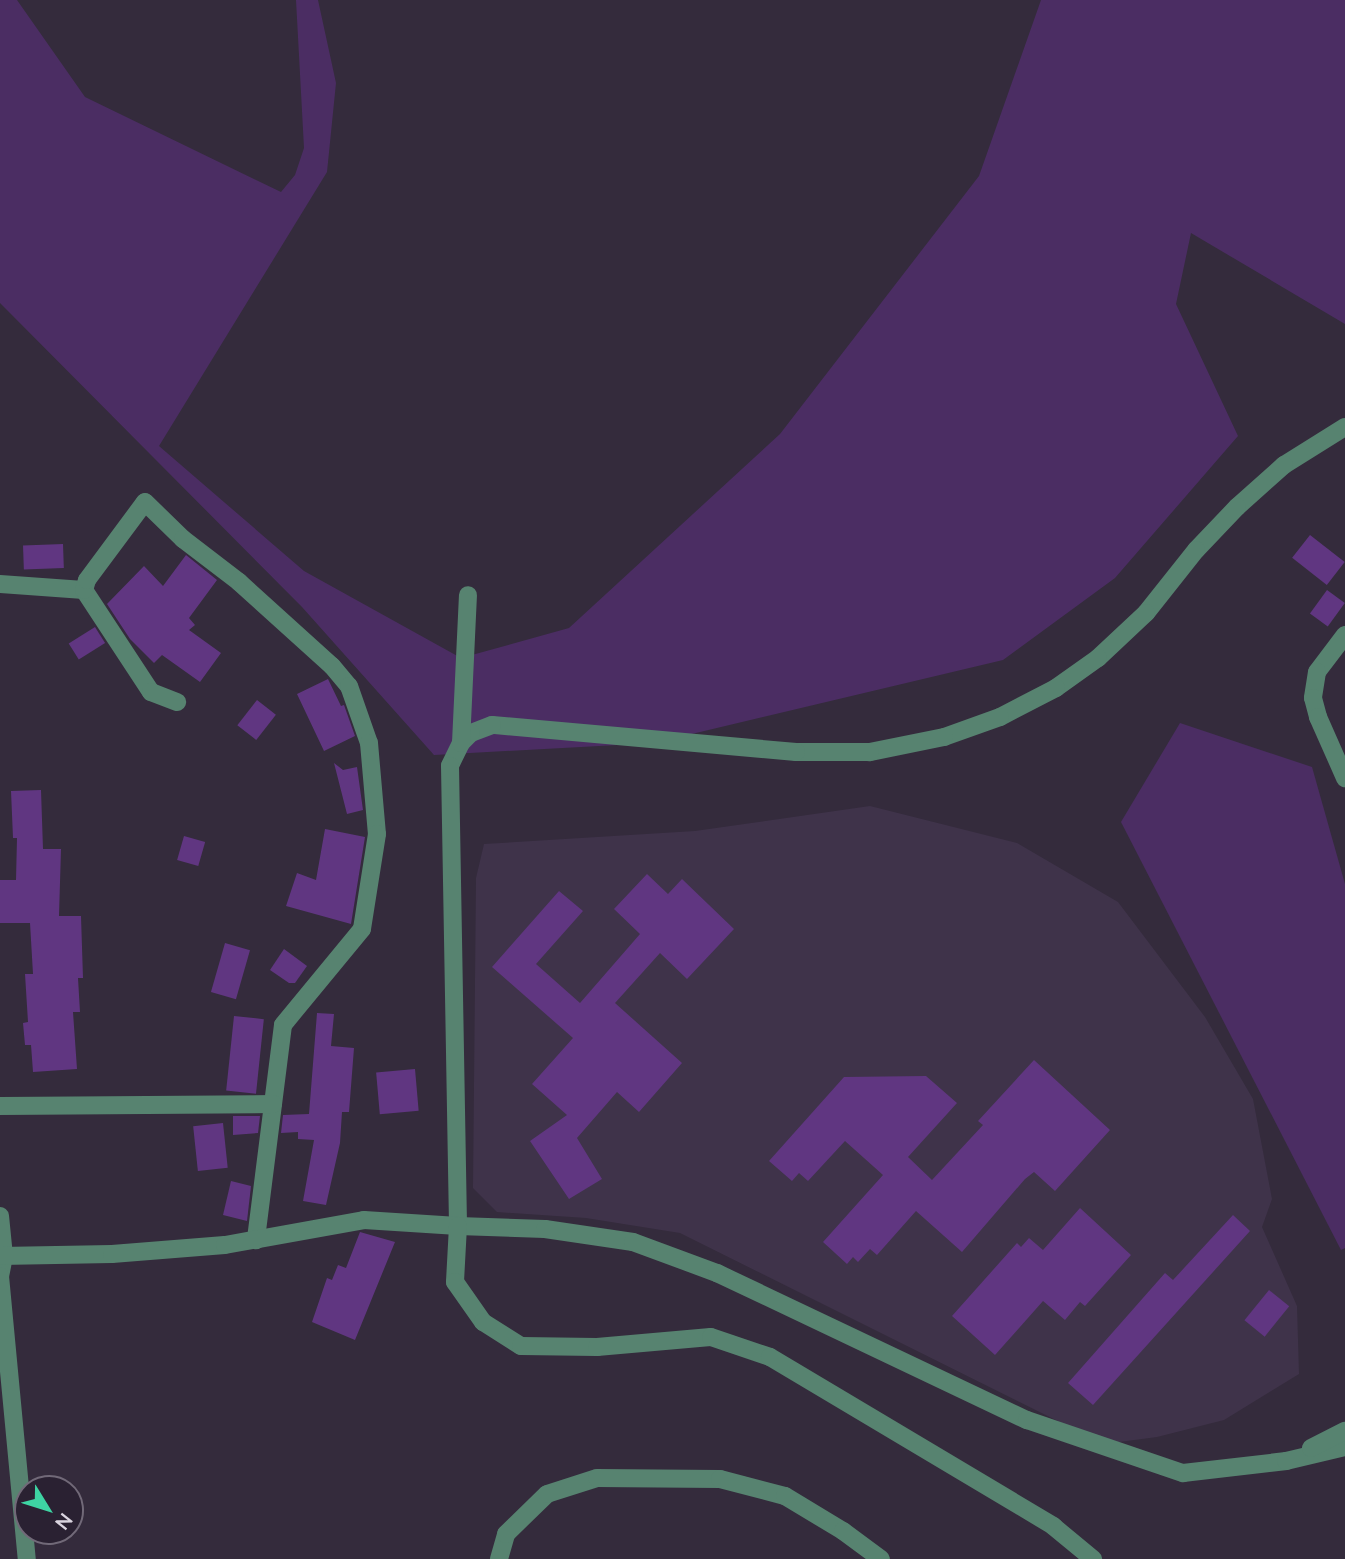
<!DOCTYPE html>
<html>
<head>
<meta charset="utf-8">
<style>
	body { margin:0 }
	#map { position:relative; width:1345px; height:1559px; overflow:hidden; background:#342b3c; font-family:Lato,sans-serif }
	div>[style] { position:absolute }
	.built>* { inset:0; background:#3f334a }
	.green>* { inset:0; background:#4b2d63 }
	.building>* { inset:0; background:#603681; transform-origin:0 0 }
	.minor>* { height:18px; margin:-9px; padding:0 9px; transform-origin:9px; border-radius:9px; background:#578370 }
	span { translate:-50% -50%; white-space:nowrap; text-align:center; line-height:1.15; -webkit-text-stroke:5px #2a2132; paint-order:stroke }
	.north { position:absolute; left:14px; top:1475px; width:70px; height:70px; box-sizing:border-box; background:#2a2132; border:2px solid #716978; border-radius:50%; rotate:128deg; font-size:19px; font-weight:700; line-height:28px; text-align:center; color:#dbd5e0 }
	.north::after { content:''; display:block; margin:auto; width:24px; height:32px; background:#3ed4a3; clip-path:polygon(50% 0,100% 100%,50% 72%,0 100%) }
</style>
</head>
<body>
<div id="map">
	<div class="built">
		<div style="clip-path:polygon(870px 806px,1017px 843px,1118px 902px,1205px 1017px,1253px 1099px,1272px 1199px,1262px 1227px,1297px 1306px,1299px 1374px,1224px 1420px,1157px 1437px,1104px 1444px,680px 1233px,586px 1218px,497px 1212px,473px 1188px,476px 878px,484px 844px,695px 831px)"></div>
	</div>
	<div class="green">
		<div style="clip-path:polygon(0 0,17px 0,85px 97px,281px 192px,295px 175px,304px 148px,296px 0,318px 0,336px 83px,327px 172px,159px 446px,304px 571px,461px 658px,569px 628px,780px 434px,979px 176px,1041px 0,1345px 0,1345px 324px,1191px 233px,1176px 304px,1238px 436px,1115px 578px,1003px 660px,654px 743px,434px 755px,302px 607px,0 303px)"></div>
		<div style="clip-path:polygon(1180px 723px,1312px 767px,1345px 884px,1345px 1248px,1341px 1250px,1121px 822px)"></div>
	</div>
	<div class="building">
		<div style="left:1310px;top:535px;width:44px;height:29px;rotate:38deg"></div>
		<div style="left:63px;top:544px;width:24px;height:40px;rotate:88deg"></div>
		<div style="clip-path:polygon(186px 555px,217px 580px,189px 618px,195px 625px,189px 630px,221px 653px,200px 682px,162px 655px,154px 663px,130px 639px,107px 604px,144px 566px,163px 586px)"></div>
		<div style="left:1327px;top:590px;width:22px;height:29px;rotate:36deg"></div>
		<div style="left:95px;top:627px;width:19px;height:31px;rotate:58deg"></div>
		<div style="clip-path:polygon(328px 679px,341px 706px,344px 705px,355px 736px,324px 751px,297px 694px)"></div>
		<div style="left:257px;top:700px;width:24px;height:32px;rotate:38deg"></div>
		<div style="clip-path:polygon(334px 763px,343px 770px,357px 767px,363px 810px,347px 814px)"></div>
		<div style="clip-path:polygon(41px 790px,43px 849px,61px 849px,59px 916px,81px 916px,83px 978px,78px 978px,80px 1012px,73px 1012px,77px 1069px,33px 1072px,31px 1045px,25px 1045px,23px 1023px,28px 1022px,25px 974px,33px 974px,30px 923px,0 923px,0 880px,16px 880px,17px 838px,13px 838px,11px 791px)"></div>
		<div style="clip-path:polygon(325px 829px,365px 837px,351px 924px,286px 906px,297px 873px,316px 880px)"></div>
		<div style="left:184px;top:836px;width:22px;height:25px;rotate:16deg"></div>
		<div style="clip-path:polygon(647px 874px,668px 894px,682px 879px,734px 929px,687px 979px,660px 953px,615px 1003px,682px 1063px,639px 1112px,617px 1092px,577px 1138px,602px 1179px,569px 1199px,530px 1141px,567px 1115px,532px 1084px,573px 1038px,492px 967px,559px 891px,583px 911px,536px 964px,580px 1003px,640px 934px,614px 909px)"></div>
		<div style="left:225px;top:943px;width:26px;height:51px;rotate:16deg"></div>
		<div style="clip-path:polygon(284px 949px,307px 966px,295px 983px,289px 983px,270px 970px)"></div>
		<div style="clip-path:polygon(317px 1013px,334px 1014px,331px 1046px,354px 1048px,349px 1112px,342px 1112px,340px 1143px,326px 1205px,303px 1201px,314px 1140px,298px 1139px,298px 1132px,281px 1133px,283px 1115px,309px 1114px)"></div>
		<div style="left:234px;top:1016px;width:30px;height:75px;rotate:6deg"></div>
		<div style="clip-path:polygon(1034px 1060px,1110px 1130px,1055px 1191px,1034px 1172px,1025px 1179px,962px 1252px,916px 1211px,877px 1255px,870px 1249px,858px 1262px,853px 1257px,847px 1264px,823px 1242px,883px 1175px,845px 1141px,808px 1181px,799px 1173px,792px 1181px,769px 1161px,844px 1077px,926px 1076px,957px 1103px,908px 1157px,932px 1180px,983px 1125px,978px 1121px)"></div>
		<div style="left:415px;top:1069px;width:42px;height:39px;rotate:85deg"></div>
		<div style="clip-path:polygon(233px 1116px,260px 1116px,258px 1133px,233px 1135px)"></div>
		<div style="left:223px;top:1123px;width:45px;height:30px;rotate:84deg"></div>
		<div style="clip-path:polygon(231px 1181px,251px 1186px,247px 1221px,223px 1215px)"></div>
		<div style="clip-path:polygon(1080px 1208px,1131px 1255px,1085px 1306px,1080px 1302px,1065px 1320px,1043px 1301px,995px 1355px,952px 1316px,1017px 1243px,1021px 1247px,1029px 1238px,1043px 1250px)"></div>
		<div style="clip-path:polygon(1233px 1215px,1250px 1231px,1093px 1405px,1068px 1383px,1165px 1273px,1173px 1280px)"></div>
		<div style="clip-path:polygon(360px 1232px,395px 1242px,355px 1340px,312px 1322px,327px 1278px,332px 1280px,338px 1265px,346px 1268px)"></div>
		<div style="left:1269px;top:1290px;width:26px;height:39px;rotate:39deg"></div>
	</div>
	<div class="minor">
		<div style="left:1345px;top:427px;width:72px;rotate:148.1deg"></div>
		<div style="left:1284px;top:465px;width:63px;rotate:138.2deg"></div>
		<div style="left:1237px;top:507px;width:59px;rotate:133.6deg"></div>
		<div style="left:1196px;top:550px;width:80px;rotate:128.4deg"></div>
		<div style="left:1146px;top:613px;width:66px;rotate:136.8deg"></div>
		<div style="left:1098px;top:658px;width:52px;rotate:144.5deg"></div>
		<div style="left:1056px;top:688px;width:63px;rotate:152.6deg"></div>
		<div style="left:1000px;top:717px;width:59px;rotate:160.3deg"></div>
		<div style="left:944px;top:737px;width:76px;rotate:168.5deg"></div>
		<div style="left:870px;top:752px;width:74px;rotate:180deg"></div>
		<div style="left:796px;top:752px;width:305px;rotate:-174.9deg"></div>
		<div style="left:492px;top:725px;width:22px;rotate:159deg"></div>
		<div style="left:471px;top:733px;width:14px;rotate:135deg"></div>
		<div style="left:461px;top:743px;width:25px;rotate:116deg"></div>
		<div style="left:450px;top:766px;width:460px;rotate:89deg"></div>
		<div style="left:458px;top:1226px;width:87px;rotate:2deg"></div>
		<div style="left:545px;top:1229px;width:89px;rotate:8.4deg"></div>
		<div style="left:633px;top:1242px;width:90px;rotate:20.3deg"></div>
		<div style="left:717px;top:1273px;width:343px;rotate:25.4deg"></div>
		<div style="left:1027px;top:1420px;width:165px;rotate:18.8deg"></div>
		<div style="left:1183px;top:1473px;width:104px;rotate:-6.6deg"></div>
		<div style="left:1286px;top:1461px;width:61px;rotate:-13.3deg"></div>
		<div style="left:0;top:584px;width:84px;rotate:4.1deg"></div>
		<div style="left:84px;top:590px;width:122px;rotate:56.7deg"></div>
		<div style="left:151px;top:692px;width:28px;rotate:21deg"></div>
		<div style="left:84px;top:590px;width:10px;rotate:-73deg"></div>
		<div style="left:87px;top:580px;width:97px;rotate:-53.4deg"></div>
		<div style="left:145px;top:502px;width:53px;rotate:44.2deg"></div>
		<div style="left:183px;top:539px;width:71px;rotate:37.5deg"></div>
		<div style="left:239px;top:582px;width:125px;rotate:42.1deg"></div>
		<div style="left:332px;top:666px;width:26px;rotate:50deg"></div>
		<div style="left:349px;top:686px;width:60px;rotate:70.7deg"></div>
		<div style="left:369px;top:743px;width:91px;rotate:85deg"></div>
		<div style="left:377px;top:834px;width:96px;rotate:99deg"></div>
		<div style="left:362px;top:929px;width:124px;rotate:129.5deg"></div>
		<div style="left:283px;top:1025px;width:217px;rotate:97.2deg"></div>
		<div style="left:1345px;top:635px;width:46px;rotate:127.1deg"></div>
		<div style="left:1317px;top:672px;width:26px;rotate:99deg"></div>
		<div style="left:1313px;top:698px;width:20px;rotate:75deg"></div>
		<div style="left:1318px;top:717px;width:67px;rotate:66.1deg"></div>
		<div style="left:461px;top:743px;width:148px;rotate:-87.3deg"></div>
		<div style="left:0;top:1106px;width:273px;rotate:-0.4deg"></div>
		<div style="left:0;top:1216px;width:40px;rotate:84.3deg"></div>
		<div style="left:4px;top:1256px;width:20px;rotate:101deg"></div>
		<div style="left:0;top:1276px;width:284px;rotate:84.6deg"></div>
		<div style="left:0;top:1256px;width:112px;rotate:-1deg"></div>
		<div style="left:112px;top:1254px;width:113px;rotate:-4.6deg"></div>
		<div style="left:225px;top:1245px;width:141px;rotate:-10.2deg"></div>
		<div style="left:364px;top:1220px;width:94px;rotate:3.7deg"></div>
		<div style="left:458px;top:1226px;width:56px;rotate:93.1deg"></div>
		<div style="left:455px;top:1282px;width:49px;rotate:55deg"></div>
		<div style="left:483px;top:1322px;width:45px;rotate:32.3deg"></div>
		<div style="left:521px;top:1346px;width:76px;rotate:0.8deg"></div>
		<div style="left:597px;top:1347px;width:114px;rotate:-5deg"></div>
		<div style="left:711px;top:1337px;width:62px;rotate:18.7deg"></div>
		<div style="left:770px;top:1357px;width:330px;rotate:30.8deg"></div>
		<div style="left:1053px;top:1526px;width:52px;rotate:39.5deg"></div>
		<div style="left:1311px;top:1448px;width:38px;rotate:-27deg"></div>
		<div style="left:499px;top:1559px;width:26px;rotate:-74deg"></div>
		<div style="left:506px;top:1534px;width:57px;rotate:-44.3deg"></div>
		<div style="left:547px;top:1494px;width:52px;rotate:-17.7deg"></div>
		<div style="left:597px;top:1478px;width:123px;rotate:0.5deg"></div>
		<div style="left:720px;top:1479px;width:67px;rotate:14.7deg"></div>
		<div style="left:785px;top:1496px;width:68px;rotate:31.1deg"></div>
		<div style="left:843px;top:1531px;width:47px;rotate:36.4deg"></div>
	</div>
	<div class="north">N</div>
</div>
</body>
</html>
